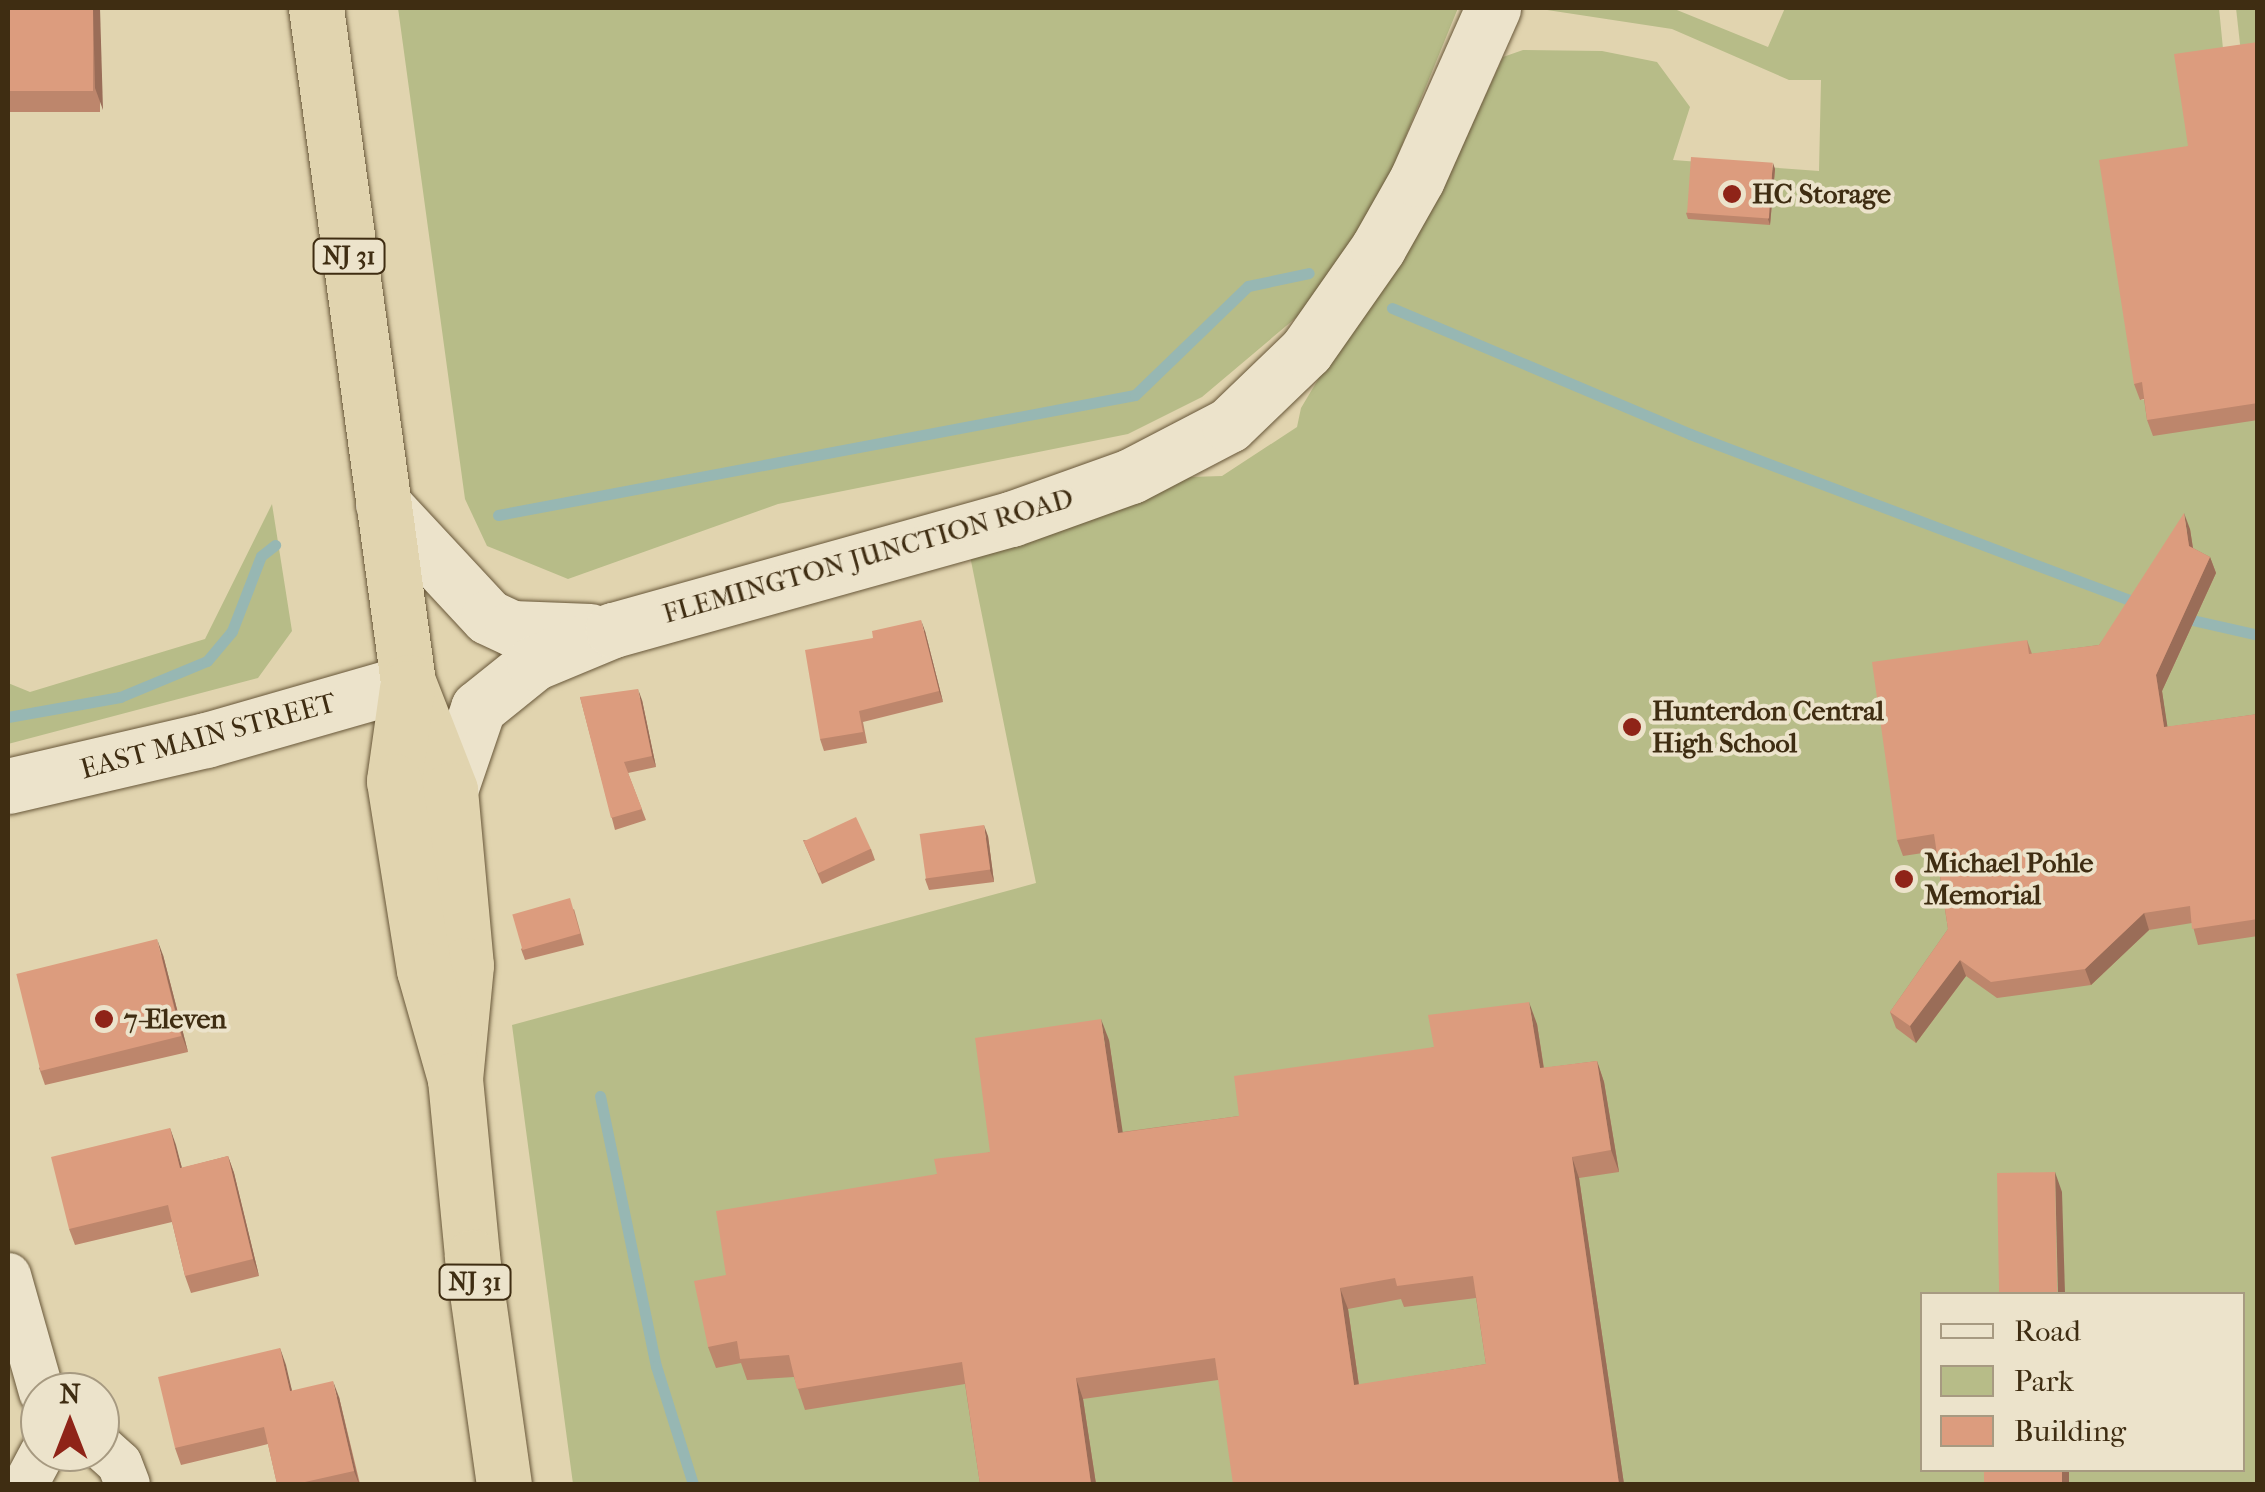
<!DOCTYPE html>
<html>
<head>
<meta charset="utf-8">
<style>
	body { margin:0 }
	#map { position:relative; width:2265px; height:1492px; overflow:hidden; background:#e1d4af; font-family:"IM FELL French Canon",serif }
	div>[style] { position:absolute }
	.green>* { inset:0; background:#b7bc88 }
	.stream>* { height:11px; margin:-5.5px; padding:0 5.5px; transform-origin:5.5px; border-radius:5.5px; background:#97b7b3 }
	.roads { filter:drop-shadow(0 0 2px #685739) drop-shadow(0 0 2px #685739) }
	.minor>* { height:45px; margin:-22.5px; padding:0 22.5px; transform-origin:22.5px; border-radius:22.5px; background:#ece3cb }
	.tertiary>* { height:55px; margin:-27.5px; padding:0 27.5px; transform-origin:27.5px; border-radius:27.5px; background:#ece3cb }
	.trunk>* { height:55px; margin:-27.5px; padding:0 27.5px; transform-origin:27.5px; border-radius:27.5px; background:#e1d4af }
	.wall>* { inset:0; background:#bd866c; transform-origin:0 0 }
	.shaded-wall>* { inset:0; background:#9a6d58; transform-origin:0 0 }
	.building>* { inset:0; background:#dc9c7e; transform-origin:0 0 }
	.dots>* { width:28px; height:28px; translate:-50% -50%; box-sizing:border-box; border:5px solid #ece3cb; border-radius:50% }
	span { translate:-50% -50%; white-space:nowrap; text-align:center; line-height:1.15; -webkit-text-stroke:8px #ece3cb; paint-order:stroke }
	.shield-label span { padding:2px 8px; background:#ece3cb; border:2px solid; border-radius:8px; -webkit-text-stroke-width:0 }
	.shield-label { font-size:25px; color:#3f2d12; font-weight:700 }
	.poi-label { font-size:28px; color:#3f2d12; font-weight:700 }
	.left { translate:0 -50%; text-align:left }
	.street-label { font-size:28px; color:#3f2d12 }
	.frame { position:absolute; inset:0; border:10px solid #3f2d12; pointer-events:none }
	.legend { position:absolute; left:1920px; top:1292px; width:325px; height:180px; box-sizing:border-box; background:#ece3cb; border:2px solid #a79a81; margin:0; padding:12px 18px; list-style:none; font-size:30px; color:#3f2d12 }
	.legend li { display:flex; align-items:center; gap:20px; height:50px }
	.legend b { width:50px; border:2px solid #a79a81 }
	.north { position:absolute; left:20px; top:1372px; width:100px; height:100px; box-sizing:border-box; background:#ece3cb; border:2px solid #a79a81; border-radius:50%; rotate:0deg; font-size:28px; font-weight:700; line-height:40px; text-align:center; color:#3f2d12 }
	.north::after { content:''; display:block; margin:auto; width:35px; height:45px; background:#8f2418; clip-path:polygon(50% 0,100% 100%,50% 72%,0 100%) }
</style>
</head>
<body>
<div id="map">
	<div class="green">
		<div style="clip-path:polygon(398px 8px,1458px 8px,1387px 182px,1311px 305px,1202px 397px,1128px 434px,778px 504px,568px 579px,487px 546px,465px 499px)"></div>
		<div style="clip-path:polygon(evenodd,1534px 8px,1672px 8px,1768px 47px,1785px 8px,2219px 8px,2257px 396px,2257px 1484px,573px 1484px,512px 1025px,1036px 883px,969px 551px,1190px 477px,1222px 476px,1297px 427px,1301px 408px,1344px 336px,1437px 201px,1503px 57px,1523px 50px,1602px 51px,1657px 62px,1690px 107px,1673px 160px,1819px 171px,1821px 80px,1789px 80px,1672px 29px,1534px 8px,2110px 176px,2187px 393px,2141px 400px,2110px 176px,1534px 8px,1922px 1294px,2242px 1294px,2242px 1470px,1922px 1470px,1922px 1294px)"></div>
		<div style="clip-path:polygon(2236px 8px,2257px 8px,2257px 60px,2242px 62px)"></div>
		<div style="clip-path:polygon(272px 504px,292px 631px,258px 678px,8px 744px,8px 683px,30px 692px,205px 639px)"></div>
	</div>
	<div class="stream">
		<div style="left:1392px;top:308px;width:324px;rotate:22.9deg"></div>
		<div style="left:1690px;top:434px;width:483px;rotate:20.7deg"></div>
		<div style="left:498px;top:515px;width:648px;rotate:-10.67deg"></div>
		<div style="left:1135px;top:395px;width:157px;rotate:-44deg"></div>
		<div style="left:1248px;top:286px;width:62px;rotate:-12deg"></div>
		<div style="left:2179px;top:617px;width:81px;rotate:12.8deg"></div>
		<div style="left:8px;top:717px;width:114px;rotate:-10.1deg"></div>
		<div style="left:120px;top:697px;width:94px;rotate:-22.5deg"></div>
		<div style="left:207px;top:661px;width:39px;rotate:-50deg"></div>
		<div style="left:232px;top:631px;width:80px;rotate:-68.9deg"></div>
		<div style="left:261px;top:556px;width:18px;rotate:-38deg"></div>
		<div style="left:600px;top:1096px;width:276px;rotate:78.3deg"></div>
		<div style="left:656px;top:1366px;width:124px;rotate:72.6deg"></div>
	</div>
	<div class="roads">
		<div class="minor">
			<div style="left:8px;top:1275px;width:122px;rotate:74.2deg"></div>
			<div style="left:100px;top:1446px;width:25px;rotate:42deg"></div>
			<div style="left:119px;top:1463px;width:22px;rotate:69deg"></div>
			<div style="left:25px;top:1484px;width:36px;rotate:-62deg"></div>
		</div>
		<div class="tertiary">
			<div style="left:383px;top:504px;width:154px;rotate:47.1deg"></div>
			<div style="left:488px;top:617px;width:26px;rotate:25deg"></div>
			<div style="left:512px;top:628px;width:78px;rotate:2.2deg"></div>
			<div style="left:8px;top:786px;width:203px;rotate:-13.1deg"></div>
			<div style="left:206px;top:740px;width:210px;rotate:-16deg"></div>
			<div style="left:450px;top:790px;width:87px;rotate:-71.1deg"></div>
			<div style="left:478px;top:708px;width:72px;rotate:-38.8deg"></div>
			<div style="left:534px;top:663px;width:86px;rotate:-22.7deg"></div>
			<div style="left:613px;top:630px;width:413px;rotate:-15.6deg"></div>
			<div style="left:1011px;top:519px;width:127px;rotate:-19.7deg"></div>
			<div style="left:1131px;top:476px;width:110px;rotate:-27.5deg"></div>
			<div style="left:1229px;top:425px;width:107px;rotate:-43.9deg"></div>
			<div style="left:1306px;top:351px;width:126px;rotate:-55deg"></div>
			<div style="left:1378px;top:248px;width:79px;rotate:-60.5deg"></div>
			<div style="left:1417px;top:179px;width:187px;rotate:-66deg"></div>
		</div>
		<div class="trunk">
			<div style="left:316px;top:8px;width:680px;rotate:82.23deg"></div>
			<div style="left:408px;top:682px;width:116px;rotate:68.7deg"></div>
			<div style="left:450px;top:790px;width:176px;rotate:84.8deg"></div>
			<div style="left:466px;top:965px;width:115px;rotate:95.5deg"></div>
			<div style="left:407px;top:688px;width:94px;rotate:98deg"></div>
			<div style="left:394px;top:781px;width:191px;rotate:81deg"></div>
			<div style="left:424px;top:970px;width:113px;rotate:74.1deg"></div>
			<div style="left:455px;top:1079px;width:179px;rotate:84.5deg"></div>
			<div style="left:472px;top:1257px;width:229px;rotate:82deg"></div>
		</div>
	</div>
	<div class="wall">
		<div style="left:8px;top:8px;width:92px;height:104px"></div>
		<div style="clip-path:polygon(2258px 42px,2258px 420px,2153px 436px,2147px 420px,2144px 399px,2140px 400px,2134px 384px,2188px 146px)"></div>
		<div style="clip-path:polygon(1775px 169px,1770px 225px,1688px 219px,1686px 213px)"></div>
		<div style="clip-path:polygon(2190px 529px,2193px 548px,2210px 557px,2216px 573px,2162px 691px,2167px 727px,2258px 714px,2258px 936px,2198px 945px,2192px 923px,2149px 930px,2091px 985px,1997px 998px,1966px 976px,1916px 1043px,1896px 1028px,1890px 1012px,1948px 929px,1936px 851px,1903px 856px,1897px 840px,2027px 640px,2032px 654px,2099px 645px)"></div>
		<div style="clip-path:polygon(925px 631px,943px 702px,863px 722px,867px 743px,824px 751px,820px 739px,873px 638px)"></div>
		<div style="clip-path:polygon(580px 697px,642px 700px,656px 767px,628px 773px,646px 820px,615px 830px)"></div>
		<div style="clip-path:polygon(988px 836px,994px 882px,929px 890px,925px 879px)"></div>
		<div style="clip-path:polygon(803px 840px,871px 849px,875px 860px,822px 884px)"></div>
		<div style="clip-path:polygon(574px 909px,584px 945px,525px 960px,521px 949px)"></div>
		<div style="clip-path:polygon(163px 955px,188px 1052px,45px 1085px,39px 1068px)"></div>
		<div style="clip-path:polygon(evenodd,1537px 1024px,1544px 1068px,1597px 1061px,1604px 1082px,1619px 1172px,1579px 1178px,1624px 1484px,1218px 1380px,1083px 1399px,1096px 1484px,980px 1484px,965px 1384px,805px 1410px,794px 1377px,747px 1380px,741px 1363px,716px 1368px,708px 1347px,726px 1275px,937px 1174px,990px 1152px,1109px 1040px,1122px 1132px,1239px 1116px,1434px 1047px,1537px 1024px,1476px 1298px,1486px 1364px,1359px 1385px,1348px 1309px,1401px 1299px,1404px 1307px,1476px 1298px)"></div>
		<div style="clip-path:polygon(170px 1128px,182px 1168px,228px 1156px,234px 1173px,259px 1276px,191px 1293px,185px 1276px,172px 1222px,75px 1245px,69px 1229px)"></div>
		<div style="clip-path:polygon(280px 1348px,292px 1391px,339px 1397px,360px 1484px,277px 1484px,268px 1444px,181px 1465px,175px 1448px)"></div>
	</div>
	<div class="shaded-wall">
		<div style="clip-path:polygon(93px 8px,100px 8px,103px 110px,95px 88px)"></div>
		<div style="clip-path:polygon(1773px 163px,1775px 169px,1770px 225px,1768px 219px)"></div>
		<div style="clip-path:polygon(2184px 513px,2190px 529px,2195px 562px,2189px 546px)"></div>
		<div style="clip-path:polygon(2210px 557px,2216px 573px,2162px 691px,2170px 743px,2164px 727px,2156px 675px)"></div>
		<div style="clip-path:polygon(921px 620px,925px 631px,943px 702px,939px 691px)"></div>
		<div style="clip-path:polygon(638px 689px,642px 700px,656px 767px,652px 756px)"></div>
		<div style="clip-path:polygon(984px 825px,988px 836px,994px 882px,990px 870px)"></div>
		<div style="clip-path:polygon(2144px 913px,2149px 930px,2091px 985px,2085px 969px)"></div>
		<div style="clip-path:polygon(157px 939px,163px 955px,188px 1052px,182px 1036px)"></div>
		<div style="clip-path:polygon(1960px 960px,1966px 976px,1916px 1043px,1910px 1026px)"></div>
		<div style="clip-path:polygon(1529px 1002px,1537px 1024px,1547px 1090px,1540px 1068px)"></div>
		<div style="clip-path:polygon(1101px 1019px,1109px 1040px,1126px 1154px,1118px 1133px)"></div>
		<div style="clip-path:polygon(1597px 1061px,1604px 1082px,1619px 1172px,1611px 1150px)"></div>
		<div style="clip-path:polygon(170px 1128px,176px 1145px,186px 1184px,180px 1168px)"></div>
		<div style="clip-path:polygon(228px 1156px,234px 1173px,259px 1276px,253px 1259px)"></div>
		<div style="clip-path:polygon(1572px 1157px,1579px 1178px,1624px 1484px,1619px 1484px)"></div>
		<div style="clip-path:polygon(2055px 1172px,2062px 1192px,2065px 1294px,2058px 1294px)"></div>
		<div style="clip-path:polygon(1340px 1288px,1348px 1309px,1362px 1407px,1354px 1385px)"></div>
		<div style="clip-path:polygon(280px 1348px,286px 1365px,296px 1408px,290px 1391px)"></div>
		<div style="clip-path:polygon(1076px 1378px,1083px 1399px,1096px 1484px,1091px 1484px)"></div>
		<div style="clip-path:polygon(333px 1381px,339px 1397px,359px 1484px,354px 1471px)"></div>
		<div style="left:2062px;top:1470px;width:7px;height:14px"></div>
	</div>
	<div class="building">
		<div style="left:8px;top:8px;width:85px;height:83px"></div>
		<div style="clip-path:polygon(2258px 42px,2258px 403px,2147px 420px,2142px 382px,2134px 384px,2099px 160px,2188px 146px,2174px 54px)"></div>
		<div style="left:1691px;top:157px;width:82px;height:56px;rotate:4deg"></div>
		<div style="clip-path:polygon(2184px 513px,2189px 546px,2210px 557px,2156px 675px,2164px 727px,2258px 714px,2258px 919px,2192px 929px,2190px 906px,2144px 913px,2085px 969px,1991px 982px,1960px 960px,1910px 1026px,1890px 1012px,1948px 929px,1934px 834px,1897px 840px,1872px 662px,2027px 640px,2029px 654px,2099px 645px)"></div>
		<div style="clip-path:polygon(921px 620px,939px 691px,859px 711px,863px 732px,820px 739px,805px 650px,873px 638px,872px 631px)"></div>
		<div style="clip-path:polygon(638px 689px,652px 756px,624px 762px,642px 809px,611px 818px,580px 697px)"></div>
		<div style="left:856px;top:817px;width:35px;height:58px;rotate:65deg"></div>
		<div style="left:984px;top:825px;width:45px;height:65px;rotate:82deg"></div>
		<div style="left:570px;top:898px;width:37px;height:60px;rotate:74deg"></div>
		<div style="left:157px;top:939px;width:100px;height:145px;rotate:76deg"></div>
		<div style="clip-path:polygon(evenodd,1529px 1002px,1540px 1068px,1597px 1061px,1611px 1150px,1572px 1157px,1619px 1484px,1233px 1484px,1215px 1358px,1076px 1378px,1091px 1484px,980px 1484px,962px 1362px,797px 1389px,789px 1355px,740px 1359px,737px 1341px,708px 1347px,694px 1281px,726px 1275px,716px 1211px,937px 1174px,934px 1159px,990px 1152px,975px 1038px,1101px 1019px,1118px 1133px,1239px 1116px,1234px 1076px,1434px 1047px,1428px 1015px,1529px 1002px,1473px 1276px,1486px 1364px,1354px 1385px,1340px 1288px,1395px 1278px,1397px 1286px,1473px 1276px)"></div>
		<div style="clip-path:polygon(170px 1128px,180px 1168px,228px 1156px,253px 1259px,185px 1276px,168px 1205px,69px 1229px,51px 1157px)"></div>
		<div style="left:2055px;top:1172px;width:122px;height:58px;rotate:89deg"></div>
		<div style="clip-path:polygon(280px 1348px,290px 1391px,333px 1381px,354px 1471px,296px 1484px,277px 1484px,264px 1427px,175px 1448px,158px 1377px)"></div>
		<div style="left:1984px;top:1470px;width:78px;height:14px"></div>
	</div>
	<div class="dots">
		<div style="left:1732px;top:194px;background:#8f2418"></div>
		<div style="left:1632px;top:727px;background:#8f2418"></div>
		<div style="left:1904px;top:879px;background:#8f2418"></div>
		<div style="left:104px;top:1019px;background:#8f2418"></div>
	</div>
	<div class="shield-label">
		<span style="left:349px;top:256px">NJ 31</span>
		<span style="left:475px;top:1282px">NJ 31</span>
	</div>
	<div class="poi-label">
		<span class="left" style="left:1752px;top:194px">HC Storage</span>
		<span class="left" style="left:1652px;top:727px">Hunterdon Central<br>High School</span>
		<span class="left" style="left:1924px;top:879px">Michael Pohle<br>Memorial</span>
		<span class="left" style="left:124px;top:1019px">7-Eleven</span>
	</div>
	<div class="street-label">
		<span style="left:868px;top:556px;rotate:-16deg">FLEMINGTON JUNCTION ROAD</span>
		<span style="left:208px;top:736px;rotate:-15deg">EAST MAIN STREET</span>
	</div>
	<div class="frame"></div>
	<ul class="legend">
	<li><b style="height:12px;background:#ece3cb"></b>Road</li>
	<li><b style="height:28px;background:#b7bc88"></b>Park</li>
	<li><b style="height:28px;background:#dc9c7e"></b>Building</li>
	</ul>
	<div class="north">N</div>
</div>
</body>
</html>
